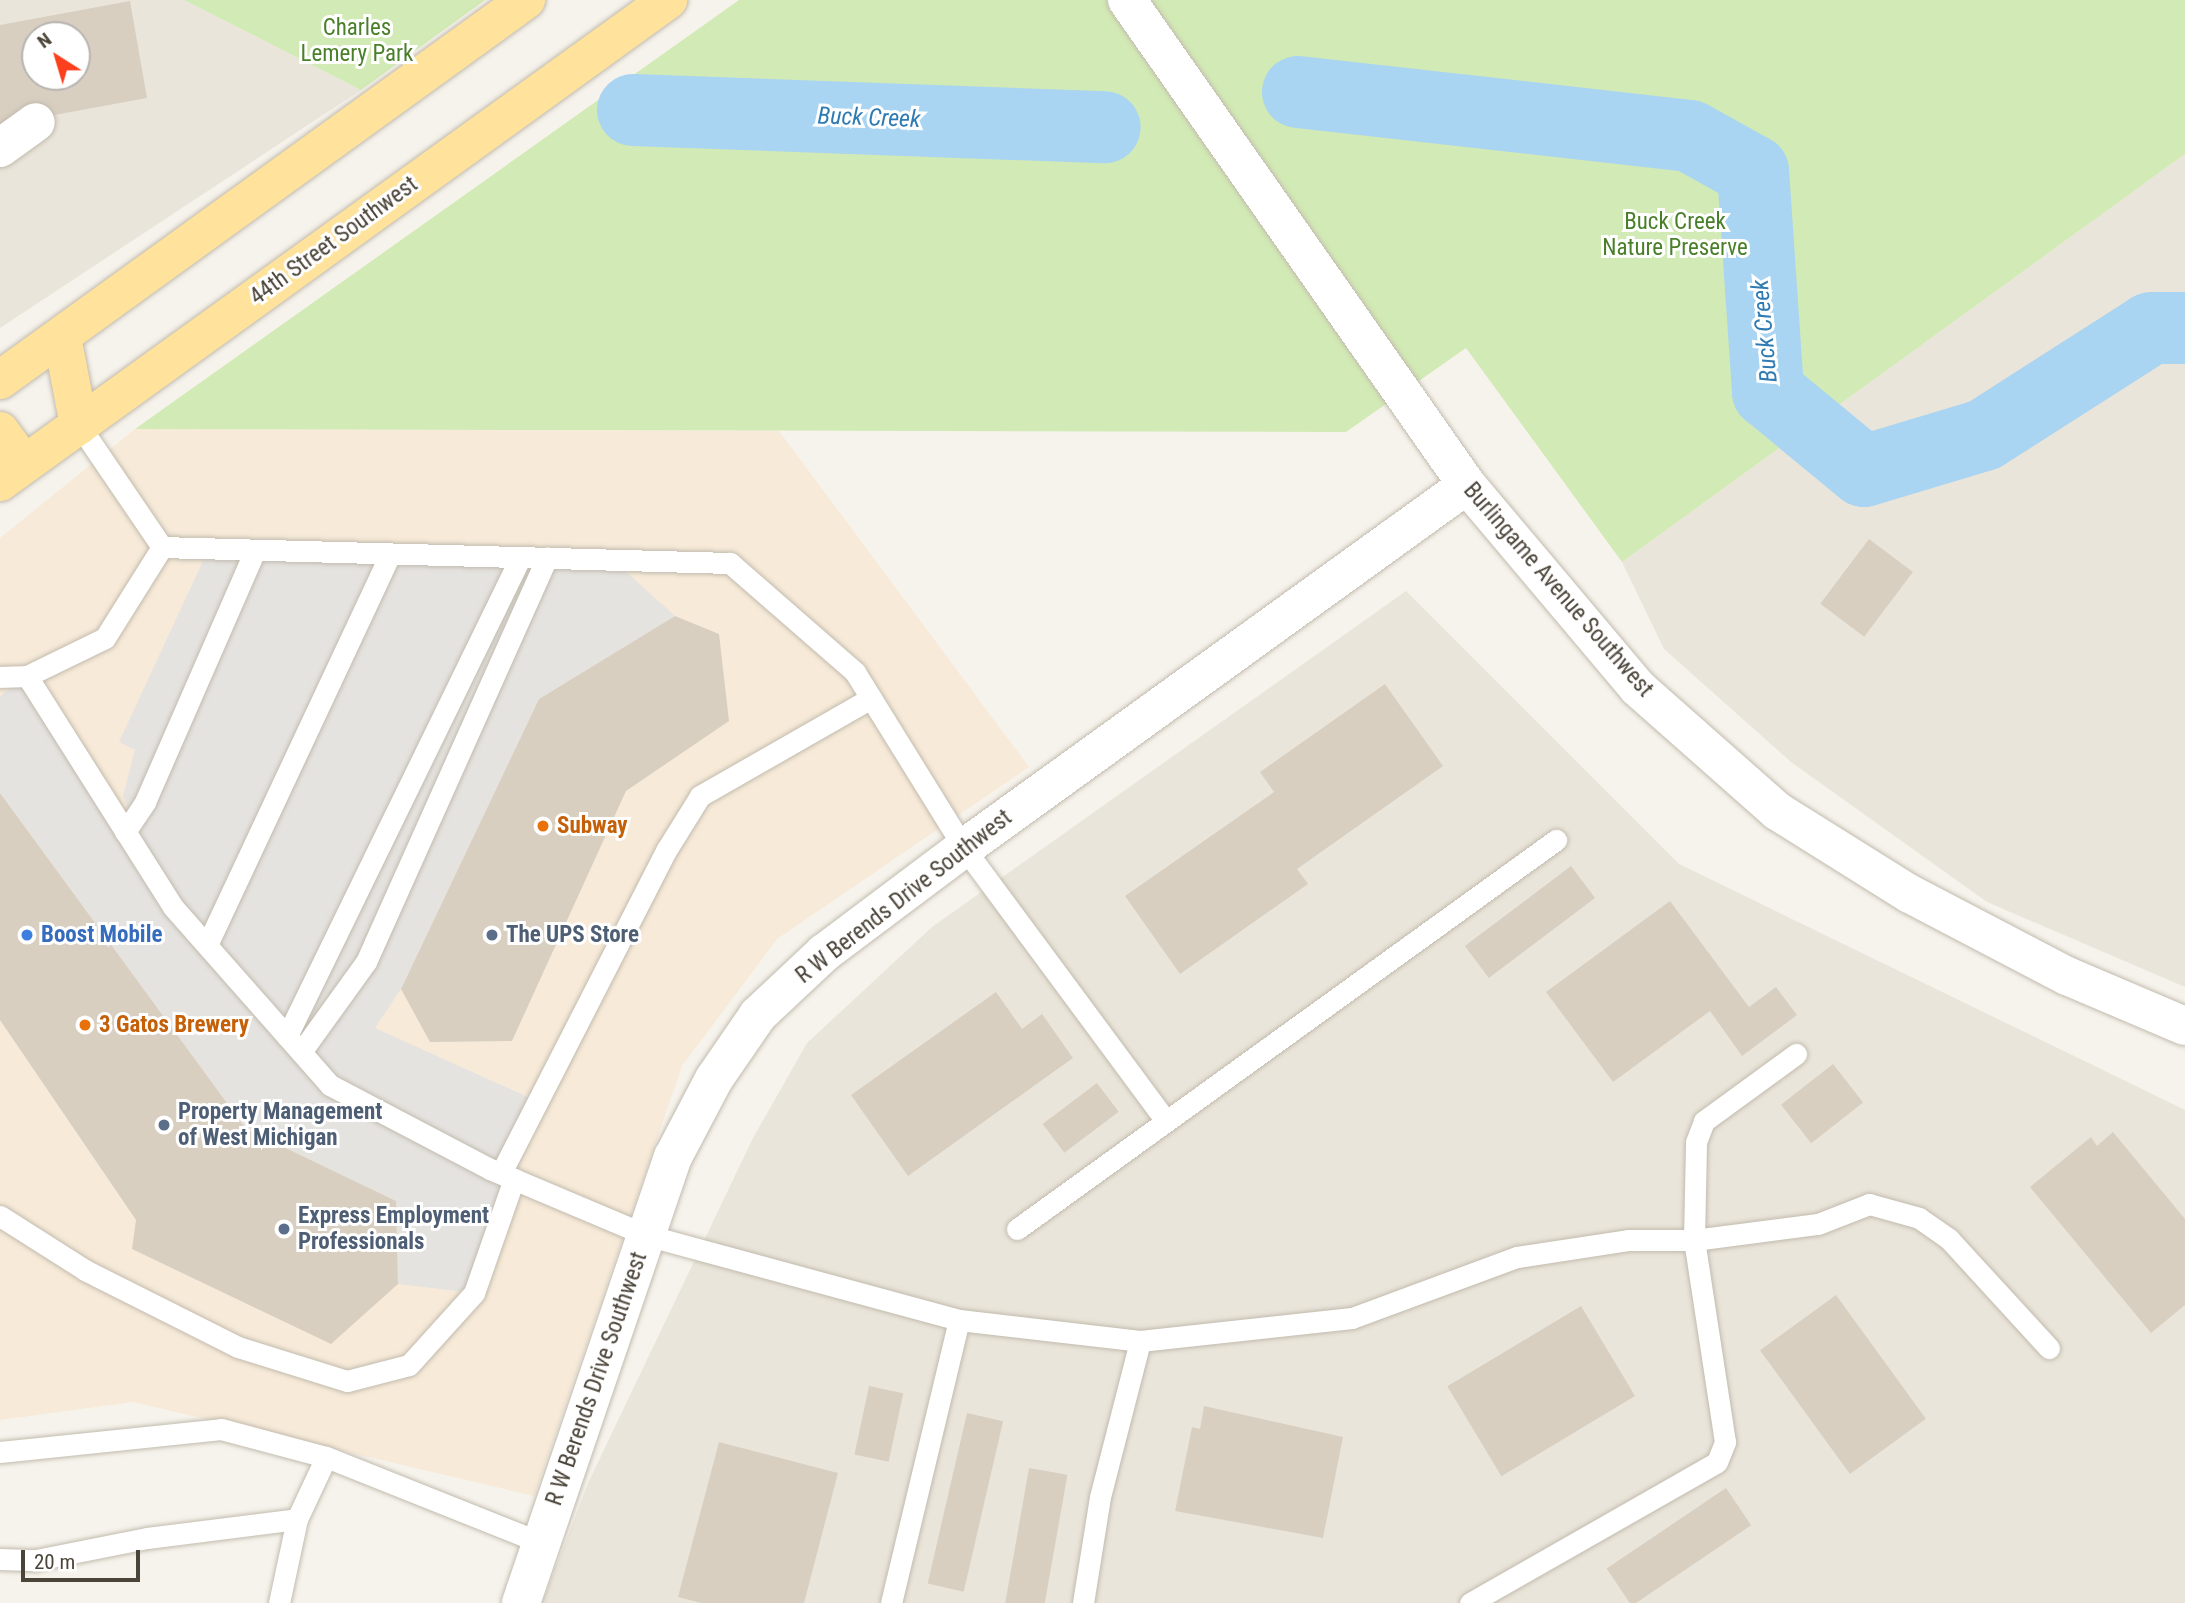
<!DOCTYPE html>
<html>
<head>
<meta charset="utf-8">
<style>
	body { margin:0 }
	#map { position:relative; width:2185px; height:1603px; overflow:hidden; background:#f6f3ec; font-family:"Roboto Condensed",sans-serif }
	div>[style] { position:absolute }
	.residential>* { inset:0; background:#eae5da }
	.commercial>* { inset:0; background:#f7ead8 }
	.green>* { inset:0; background:#d2eab5 }
	.parking>* { inset:0; background:#e5e3e0 }
	.river>* { height:72px; margin:-36px; padding:0 36px; transform-origin:36px; border-radius:36px; background:#a9d4f2 }
	.building>* { inset:0; background:#d8cfc1; transform-origin:0 0 }
	.roads { filter:drop-shadow(0 0 2px #c2bbae) drop-shadow(0 0 2px #c2bbae) }
	.service>* { height:21px; margin:-10.5px; padding:0 10.5px; transform-origin:10.5px; border-radius:10.5px; background:#fff }
	.minor>* { height:38px; margin:-19px; padding:0 19px; transform-origin:19px; border-radius:19px; background:#fff }
	.tertiary>* { height:38px; margin:-19px; padding:0 19px; transform-origin:19px; border-radius:19px; background:#fff }
	.primary>* { height:38px; margin:-19px; padding:0 19px; transform-origin:19px; border-radius:19px; background:#ffe39c }
	.dots>* { width:19px; height:19px; translate:-50% -50%; box-sizing:border-box; border:4px solid #fff; border-radius:50% }
	span { translate:-50% -50%; white-space:nowrap; text-align:center; line-height:1.15; -webkit-text-stroke:6px #fff; paint-order:stroke }
	.park-label { font-size:23px; color:#4a7f2a }
	.street-label { font-size:23px; color:#4b4439 }
	.food-label { font-size:23px; color:#c56008; font-weight:700 }
	.left { translate:0 -50%; text-align:left }
	.shop-label { font-size:23px; color:#366cbe; font-weight:700 }
	.service-label { font-size:23px; color:#4e5e75; font-weight:700 }
	.water-label { font-size:24px; color:#2e7ab2; font-style:italic }
	.north { position:absolute; left:21px; top:21px; width:70px; height:70px; box-sizing:border-box; background:#fff; border:2px solid #b7b4b0; border-radius:50%; rotate:323deg; font-size:19px; font-weight:700; line-height:28px; text-align:center; color:#4b4439 }
	.north::after { content:''; display:block; margin:auto; width:24px; height:32px; background:#fc3f1d; clip-path:polygon(50% 0,100% 100%,50% 72%,0 100%) }
	.scale { position:absolute; left:21px; top:1550px; width:119px; height:32px; box-sizing:border-box; border:4px solid #4b4439; border-top:0; padding-left:9px; font-size:21px; line-height:24px; white-space:nowrap; color:#4b4439; -webkit-text-stroke:5px #fff; paint-order:stroke }
</style>
</head>
<body>
<div id="map">
	<div class="residential">
		<div style="clip-path:polygon(evenodd,0 0,184px 0,361px 90px,0 328px,0 0,35px 35px,77px 35px,77px 77px,35px 77px,35px 35px)"></div>
		<div style="clip-path:polygon(2185px 154px,2185px 987px,1987px 902px,1791px 762px,1664px 649px,1622px 562px)"></div>
		<div style="clip-path:polygon(1406px 591px,1679px 864px,2185px 1110px,2185px 1603px,542px 1603px,589px 1481px,753px 1138px,807px 1043px,932px 927px)"></div>
	</div>
	<div class="commercial">
		<div style="clip-path:polygon(135px 429px,779px 431px,1029px 767px,777px 939px,682px 1066px,534px 1496px,133px 1402px,0 1420px,0 538px)"></div>
	</div>
	<div class="green">
		<div style="clip-path:polygon(184px 0,485px 0,361px 90px)"></div>
		<div style="clip-path:polygon(739px 0,2185px 0,2185px 154px,1622px 562px,1466px 348px,1346px 432px,135px 429px)"></div>
	</div>
	<div class="parking">
		<div style="clip-path:polygon(209px 548px,613px 560px,675px 616px,539px 699px,401px 989px,375px 1028px,541px 1103px,474px 1293px,398px 1284px,396px 1201px,246px 1129px,0 793px,0 696px,27px 676px,165px 890px,123px 796px,135px 750px,119px 742px)"></div>
	</div>
	<div class="river">
		<div style="left:1298px;top:92px;width:394px;rotate:6.4deg"></div>
		<div style="left:1690px;top:136px;width:72px;rotate:29.1deg"></div>
		<div style="left:1753px;top:171px;width:222px;rotate:86.1deg"></div>
		<div style="left:1768px;top:392px;width:124px;rotate:39.5deg"></div>
		<div style="left:1864px;top:471px;width:125px;rotate:-16.7deg"></div>
		<div style="left:1984px;top:435px;width:198px;rotate:-32.6deg"></div>
		<div style="left:2151px;top:328px;width:34px"></div>
		<div style="left:633px;top:110px;width:472px;rotate:2.1deg"></div>
	</div>
	<div class="building">
		<div style="clip-path:polygon(evenodd,130px 1px,147px 98px,0 125px,0 25px,130px 1px,35px 35px,77px 35px,77px 77px,35px 77px,35px 35px)"></div>
		<div style="left:1869px;top:539px;width:55px;height:81px;rotate:37deg"></div>
		<div style="clip-path:polygon(675px 616px,719px 634px,729px 721px,626px 791px,512px 1041px,430px 1042px,401px 989px,539px 699px)"></div>
		<div style="clip-path:polygon(1385px 684px,1443px 766px,1297px 869px,1308px 884px,1180px 974px,1125px 896px,1274px 792px,1260px 772px)"></div>
		<div style="clip-path:polygon(0 793px,246px 1129px,396px 1201px,398px 1284px,331px 1344px,132px 1249px,136px 1220px,0 1020px)"></div>
		<div style="left:1571px;top:866px;width:40px;height:133px;rotate:53deg"></div>
		<div style="clip-path:polygon(1670px 901px,1749px 1007px,1776px 987px,1797px 1015px,1742px 1056px,1710px 1011px,1613px 1082px,1546px 992px)"></div>
		<div style="clip-path:polygon(996px 992px,1022px 1029px,1042px 1014px,1073px 1058px,908px 1176px,851px 1095px)"></div>
		<div style="left:1833px;top:1064px;width:49px;height:66px;rotate:52deg"></div>
		<div style="left:1097px;top:1083px;width:36px;height:68px;rotate:53deg"></div>
		<div style="clip-path:polygon(2113px 1132px,2185px 1219px,2185px 1305px,2151px 1333px,2030px 1187px,2091px 1137px,2097px 1146px)"></div>
		<div style="left:1836px;top:1295px;width:153px;height:94px;rotate:54deg"></div>
		<div style="left:1581px;top:1306px;width:105px;height:156px;rotate:59deg"></div>
		<div style="left:869px;top:1386px;width:35px;height:70px;rotate:12deg"></div>
		<div style="clip-path:polygon(1204px 1406px,1343px 1437px,1323px 1538px,1175px 1511px,1192px 1427px,1200px 1429px)"></div>
		<div style="left:967px;top:1413px;width:37px;height:175px;rotate:13deg"></div>
		<div style="clip-path:polygon(719px 1442px,838px 1473px,804px 1603px,701px 1603px,678px 1597px)"></div>
		<div style="left:1029px;top:1468px;width:39px;height:138px;rotate:10deg"></div>
		<div style="left:1726px;top:1488px;width:45px;height:144px;rotate:56deg"></div>
	</div>
	<div class="roads">
		<div class="service">
			<div style="left:79px;top:425px;width:148px;rotate:55.8deg"></div>
			<div style="left:0;top:677px;width:27px;rotate:-2deg"></div>
			<div style="left:125px;top:832px;width:36px;rotate:-56deg"></div>
			<div style="left:145px;top:802px;width:275px;rotate:-66.4deg"></div>
			<div style="left:207px;top:945px;width:432px;rotate:-64.9deg"></div>
			<div style="left:287px;top:1036px;width:532px;rotate:-64.01deg"></div>
			<div style="left:301px;top:1052px;width:111px;rotate:-54.2deg"></div>
			<div style="left:366px;top:962px;width:443px;rotate:-65.9deg"></div>
			<div style="left:1166px;top:1121px;width:340px;rotate:-126.5deg"></div>
			<div style="left:964px;top:848px;width:207px;rotate:-121.8deg"></div>
			<div style="left:855px;top:672px;width:166px;rotate:-138.9deg"></div>
			<div style="left:730px;top:563px;width:568px;rotate:-178.39deg"></div>
			<div style="left:162px;top:547px;width:107px;rotate:122.1deg"></div>
			<div style="left:105px;top:638px;width:87px;rotate:154deg"></div>
			<div style="left:27px;top:676px;width:273px;rotate:57.7deg"></div>
			<div style="left:173px;top:907px;width:237px;rotate:48.6deg"></div>
			<div style="left:330px;top:1085px;width:181px;rotate:27.7deg"></div>
			<div style="left:490px;top:1169px;width:169px;rotate:22.9deg"></div>
			<div style="left:646px;top:1235px;width:324px;rotate:15.2deg"></div>
			<div style="left:959px;top:1320px;width:182px;rotate:6.6deg"></div>
			<div style="left:1140px;top:1341px;width:213px;rotate:-6.2deg"></div>
			<div style="left:1352px;top:1318px;width:176px;rotate:-20.3deg"></div>
			<div style="left:1517px;top:1257px;width:112px;rotate:-8.7deg"></div>
			<div style="left:1628px;top:1240px;width:66px"></div>
			<div style="left:1694px;top:1240px;width:125px;rotate:-7.4deg"></div>
			<div style="left:1818px;top:1224px;width:55px;rotate:-21.4deg"></div>
			<div style="left:1869px;top:1204px;width:52px;rotate:15.6deg"></div>
			<div style="left:1919px;top:1218px;width:37px;rotate:35deg"></div>
			<div style="left:1949px;top:1239px;width:148px;rotate:47.5deg"></div>
			<div style="left:501px;top:1173px;width:364px;rotate:-62.9deg"></div>
			<div style="left:667px;top:849px;width:62px;rotate:-58.1deg"></div>
			<div style="left:700px;top:796px;width:197px;rotate:-29.8deg"></div>
			<div style="left:0;top:1216px;width:101px;rotate:32.4deg"></div>
			<div style="left:85px;top:1270px;width:171px;rotate:26.7deg"></div>
			<div style="left:238px;top:1347px;width:114px;rotate:17.3deg"></div>
			<div style="left:347px;top:1381px;width:64px;rotate:-14.5deg"></div>
			<div style="left:409px;top:1365px;width:97px;rotate:-47.9deg"></div>
			<div style="left:474px;top:1293px;width:121px;rotate:-70.7deg"></div>
			<div style="left:1017px;top:1229px;width:665px;rotate:-35.82deg"></div>
			<div style="left:0;top:1452px;width:222px;rotate:-5.9deg"></div>
			<div style="left:221px;top:1429px;width:109px;rotate:14.9deg"></div>
			<div style="left:326px;top:1457px;width:232px;rotate:21.7deg"></div>
			<div style="left:0;top:1559px;width:36px;rotate:2deg"></div>
			<div style="left:36px;top:1560px;width:113px;rotate:-11.2deg"></div>
			<div style="left:147px;top:1538px;width:151px;rotate:-7.2deg"></div>
			<div style="left:297px;top:1519px;width:68px;rotate:-64.9deg"></div>
			<div style="left:279px;top:1603px;width:86px;rotate:-77.9deg"></div>
			<div style="left:891px;top:1603px;width:291px;rotate:-76.5deg"></div>
			<div style="left:1083px;top:1603px;width:107px;rotate:-80.9deg"></div>
			<div style="left:1100px;top:1497px;width:161px;rotate:-75.6deg"></div>
			<div style="left:1470px;top:1603px;width:284px;rotate:-29.7deg"></div>
			<div style="left:1717px;top:1462px;width:22px;rotate:-68deg"></div>
			<div style="left:1725px;top:1442px;width:204px;rotate:-98.7deg"></div>
			<div style="left:1694px;top:1240px;width:98px;rotate:-88.8deg"></div>
			<div style="left:1696px;top:1142px;width:22px;rotate:-69deg"></div>
			<div style="left:1704px;top:1121px;width:114px;rotate:-36.1deg"></div>
		</div>
		<div class="minor">
			<div style="left:0;top:148px;width:44px;rotate:-35.8deg"></div>
			<div style="left:521px;top:1603px;width:471px;rotate:-71.2deg"></div>
			<div style="left:673px;top:1157px;width:88px;rotate:-62.3deg"></div>
			<div style="left:714px;top:1079px;width:78px;rotate:-55.5deg"></div>
			<div style="left:758px;top:1015px;width:91px;rotate:-43.2deg"></div>
			<div style="left:824px;top:953px;width:175px;rotate:-36.9deg"></div>
			<div style="left:964px;top:848px;width:620px;rotate:-35.82deg"></div>
		</div>
		<div class="tertiary">
			<div style="left:1127px;top:0;width:592px;rotate:54.97deg"></div>
			<div style="left:1467px;top:485px;width:265px;rotate:49.9deg"></div>
			<div style="left:1638px;top:688px;width:186px;rotate:41.5deg"></div>
			<div style="left:1777px;top:811px;width:157px;rotate:32deg"></div>
			<div style="left:1910px;top:894px;width:177px;rotate:27.6deg"></div>
			<div style="left:2067px;top:976px;width:128px;rotate:23deg"></div>
		</div>
		<div class="primary">
			<div style="left:62px;top:337px;width:90px;rotate:79.1deg"></div>
			<div style="left:0;top:380px;width:649px;rotate:-35.85deg"></div>
			<div style="left:0;top:431px;width:41px;rotate:54deg"></div>
			<div style="left:0;top:482px;width:824px;rotate:-35.81deg"></div>
		</div>
	</div>
	<div class="dots">
		<div style="left:543px;top:826px;background:#e8710a"></div>
		<div style="left:27px;top:935px;background:#3f7fe0"></div>
		<div style="left:492px;top:935px;background:#5c6f8a"></div>
		<div style="left:85px;top:1025px;background:#e8710a"></div>
		<div style="left:164px;top:1125px;background:#5c6f8a"></div>
		<div style="left:284px;top:1229px;background:#5c6f8a"></div>
	</div>
	<div class="park-label">
		<span style="left:357px;top:41px">Charles<br>Lemery Park</span>
		<span style="left:1675px;top:235px">Buck Creek<br>Nature Preserve</span>
	</div>
	<div class="street-label">
		<span style="left:334px;top:241px;rotate:-36deg">44th Street Southwest</span>
		<span style="left:1558px;top:590px;rotate:49deg">Burlingame Avenue Southwest</span>
		<span style="left:904px;top:897px;rotate:-38deg">R W Berends Drive Southwest</span>
		<span style="left:597px;top:1379px;rotate:-71deg">R W Berends Drive Southwest</span>
	</div>
	<div class="food-label">
		<span class="left" style="left:557px;top:826px">Subway</span>
		<span class="left" style="left:99px;top:1025px">3 Gatos Brewery</span>
	</div>
	<div class="shop-label">
		<span class="left" style="left:41px;top:935px">Boost Mobile</span>
	</div>
	<div class="service-label">
		<span class="left" style="left:506px;top:935px">The UPS Store</span>
		<span class="left" style="left:178px;top:1125px">Property Management<br>of West Michigan</span>
		<span class="left" style="left:298px;top:1229px">Express Employment<br>Professionals</span>
	</div>
	<div class="water-label">
		<span style="left:869px;top:118px;rotate:2deg">Buck Creek</span>
		<span style="left:1765px;top:331px;rotate:-95deg">Buck Creek</span>
	</div>
	<div class="north">N</div>
	<div class="scale">20 m</div>
</div>
</body>
</html>
